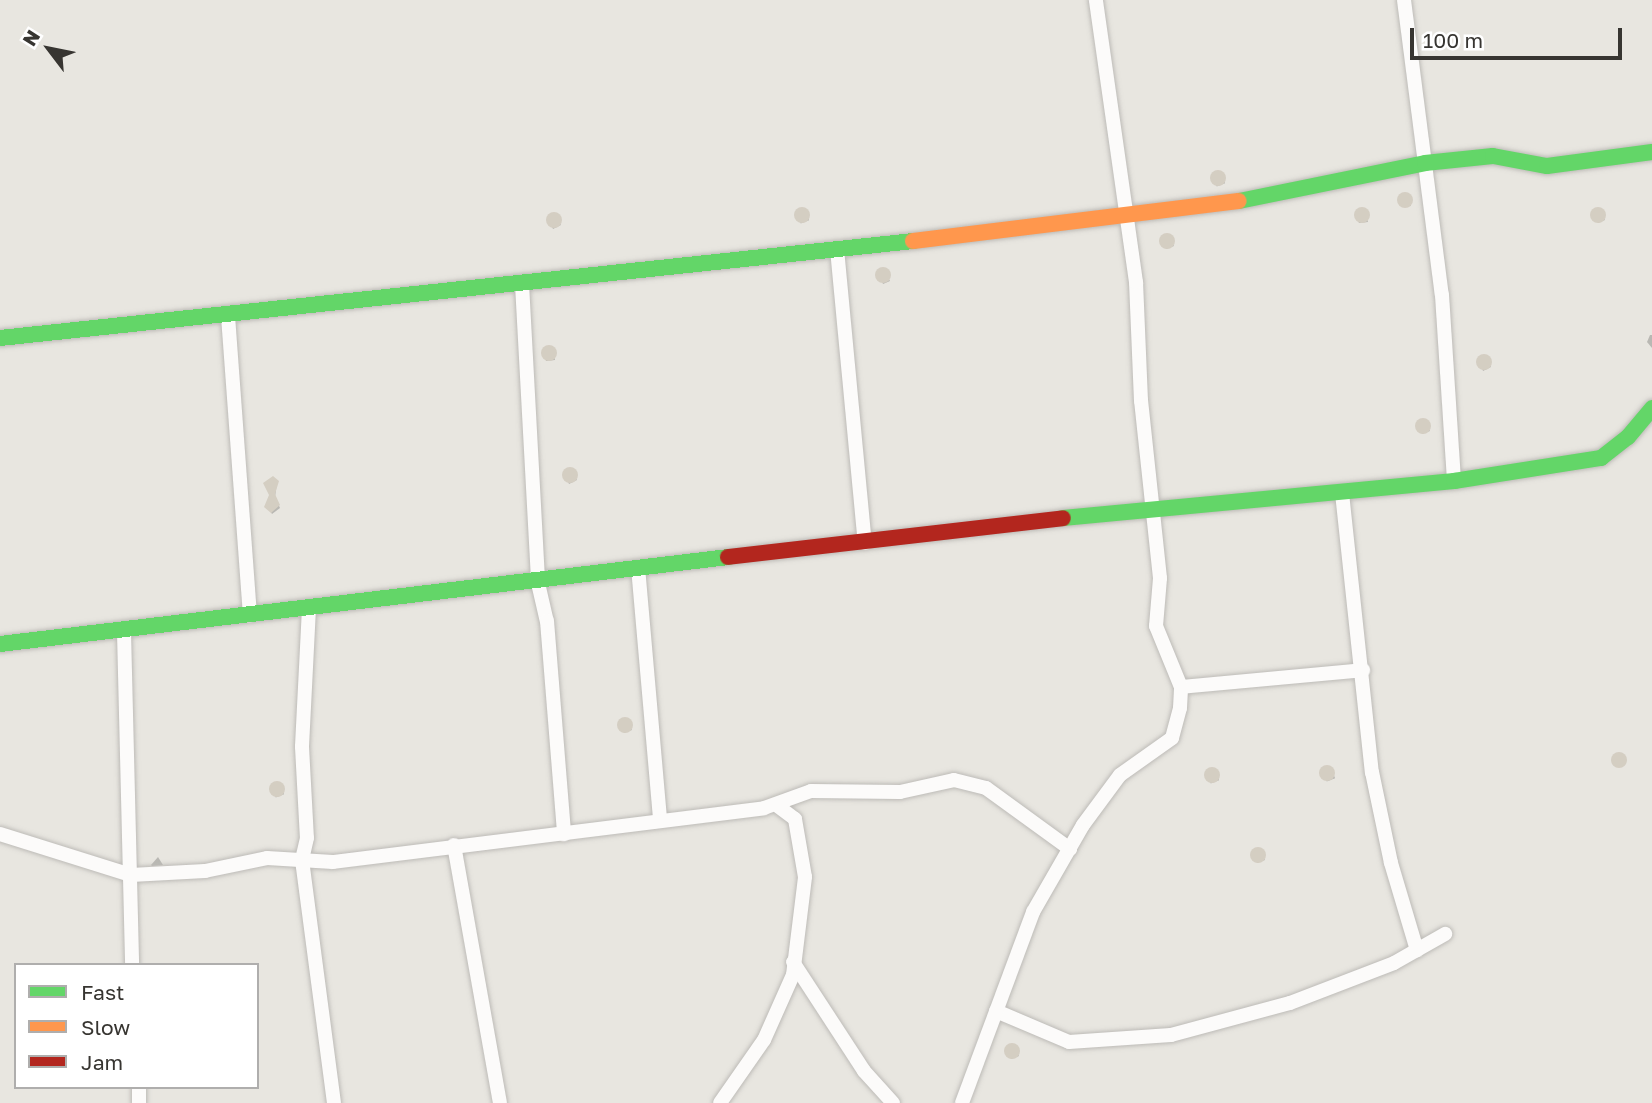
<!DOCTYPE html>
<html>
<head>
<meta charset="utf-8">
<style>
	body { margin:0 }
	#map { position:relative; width:1652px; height:1103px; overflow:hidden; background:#e8e6e0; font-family:"Golos Text",sans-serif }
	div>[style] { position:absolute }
	.shadow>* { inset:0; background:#0003; transform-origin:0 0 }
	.building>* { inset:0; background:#d4cec2 }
	.round { border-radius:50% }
	.roads { filter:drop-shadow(0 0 2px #bdbbb7) drop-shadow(0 0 2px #bdbbb7) }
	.street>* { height:14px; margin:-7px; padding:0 7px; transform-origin:7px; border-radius:7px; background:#fcfbfa }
	.fast>* { height:16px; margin:-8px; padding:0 8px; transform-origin:8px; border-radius:8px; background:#63d668 }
	.slow>* { height:16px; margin:-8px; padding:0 8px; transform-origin:8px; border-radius:8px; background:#ff974d }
	.jam>* { height:16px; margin:-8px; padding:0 8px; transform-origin:8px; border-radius:8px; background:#b3261e }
	span { translate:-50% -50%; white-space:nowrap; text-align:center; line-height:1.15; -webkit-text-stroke:5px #fff; paint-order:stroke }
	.legend { position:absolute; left:14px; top:963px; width:245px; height:126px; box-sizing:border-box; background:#fff; border:2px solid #afaead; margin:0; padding:9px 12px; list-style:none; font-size:21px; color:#373531 }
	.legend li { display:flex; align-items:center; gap:14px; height:35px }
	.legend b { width:35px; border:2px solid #afaead }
	.north { position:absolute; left:14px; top:14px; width:70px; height:70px; -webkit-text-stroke:5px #fff; paint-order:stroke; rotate:302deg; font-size:19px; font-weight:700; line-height:28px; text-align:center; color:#373531 }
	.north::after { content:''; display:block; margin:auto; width:24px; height:32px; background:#373531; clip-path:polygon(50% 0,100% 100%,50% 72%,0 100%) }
	.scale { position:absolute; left:1410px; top:28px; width:212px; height:32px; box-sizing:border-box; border:4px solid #373531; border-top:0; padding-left:9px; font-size:21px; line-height:24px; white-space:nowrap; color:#373531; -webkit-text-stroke:5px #fff; paint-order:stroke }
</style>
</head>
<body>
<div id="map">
	<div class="shadow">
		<div style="left:1221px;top:173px;width:11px;height:9px;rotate:68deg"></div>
		<div style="clip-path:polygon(1408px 195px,1411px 206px,1402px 207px,1399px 197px)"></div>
		<div style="clip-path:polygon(1599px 209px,1605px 220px,1598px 223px,1593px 212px)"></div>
		<div style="left:805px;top:210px;width:11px;height:9px;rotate:68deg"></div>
		<div style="clip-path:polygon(1365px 210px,1368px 222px,1359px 223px,1356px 213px)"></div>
		<div style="clip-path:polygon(555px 214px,561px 225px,553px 229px,548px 217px)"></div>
		<div style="clip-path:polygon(1168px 235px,1174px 246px,1166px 249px,1162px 238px)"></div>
		<div style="clip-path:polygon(884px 270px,890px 281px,883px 284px,878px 273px)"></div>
		<div style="clip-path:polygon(1650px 335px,1652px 335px,1652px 348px,1647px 342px)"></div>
		<div style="clip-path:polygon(553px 348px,555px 360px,546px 361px,544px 351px)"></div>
		<div style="clip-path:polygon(1485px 356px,1491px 367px,1483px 371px,1479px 359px)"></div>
		<div style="clip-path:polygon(1424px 420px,1430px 431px,1422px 434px,1417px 423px)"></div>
		<div style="clip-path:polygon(571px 469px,577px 480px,569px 484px,564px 472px)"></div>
		<div style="clip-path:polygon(277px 483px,275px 497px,280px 508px,272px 514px,266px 504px)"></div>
		<div style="clip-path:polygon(626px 719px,632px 730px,624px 733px,619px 722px)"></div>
		<div style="clip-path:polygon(1623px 755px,1625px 761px,1617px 765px,1614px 758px)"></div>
		<div style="left:1331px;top:768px;width:11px;height:9px;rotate:68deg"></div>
		<div style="left:1215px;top:770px;width:11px;height:9px;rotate:68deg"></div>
		<div style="left:280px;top:784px;width:11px;height:9px;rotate:68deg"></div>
		<div style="clip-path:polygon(1259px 849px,1265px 860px,1257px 863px,1253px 852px)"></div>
		<div style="clip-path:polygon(158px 857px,163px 865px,152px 866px,151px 865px)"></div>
		<div style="clip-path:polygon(1013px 1045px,1019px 1056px,1011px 1059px,1006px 1048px)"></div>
	</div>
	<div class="building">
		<div class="round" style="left:1210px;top:170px;width:16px;height:16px"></div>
		<div class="round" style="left:1397px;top:192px;width:16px;height:16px"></div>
		<div class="round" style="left:1590px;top:207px;width:16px;height:16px"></div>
		<div class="round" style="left:1354px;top:207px;width:16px;height:16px"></div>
		<div class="round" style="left:794px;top:207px;width:16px;height:16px"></div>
		<div class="round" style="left:546px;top:212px;width:16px;height:16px"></div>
		<div class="round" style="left:1159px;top:233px;width:16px;height:16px"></div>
		<div class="round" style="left:875px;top:267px;width:16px;height:16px"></div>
		<div class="round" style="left:541px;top:345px;width:16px;height:16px"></div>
		<div class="round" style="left:1476px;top:354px;width:16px;height:16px"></div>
		<div class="round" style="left:1415px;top:418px;width:16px;height:16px"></div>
		<div class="round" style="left:562px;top:467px;width:16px;height:16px"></div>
		<div style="clip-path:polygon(273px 476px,279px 481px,275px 494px,280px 505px,271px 513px,264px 507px,269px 495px,263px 483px)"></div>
		<div class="round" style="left:617px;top:717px;width:16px;height:16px"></div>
		<div class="round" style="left:1611px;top:752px;width:16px;height:16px"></div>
		<div class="round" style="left:1319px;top:765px;width:16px;height:16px"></div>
		<div class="round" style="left:1204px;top:767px;width:16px;height:16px"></div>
		<div class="round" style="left:269px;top:781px;width:16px;height:16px"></div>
		<div class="round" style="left:1250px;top:847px;width:16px;height:16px"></div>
		<div class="round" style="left:1004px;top:1043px;width:16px;height:16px"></div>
	</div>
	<div class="roads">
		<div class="street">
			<div style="left:1404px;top:0;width:297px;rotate:82.7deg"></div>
			<div style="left:1442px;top:295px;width:186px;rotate:86.3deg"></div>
			<div style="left:837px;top:249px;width:295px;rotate:84.6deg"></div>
			<div style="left:522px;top:284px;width:299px;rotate:86.9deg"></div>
			<div style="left:538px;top:583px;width:39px;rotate:77deg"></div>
			<div style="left:547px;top:621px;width:214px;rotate:85.4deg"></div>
			<div style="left:228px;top:316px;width:300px;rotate:85.8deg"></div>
			<div style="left:1342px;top:493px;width:281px;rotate:83.9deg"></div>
			<div style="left:1372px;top:772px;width:93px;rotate:78.2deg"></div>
			<div style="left:1391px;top:863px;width:91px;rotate:73.4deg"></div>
			<div style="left:638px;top:567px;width:254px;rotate:85deg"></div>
			<div style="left:309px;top:608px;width:139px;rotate:92.9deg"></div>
			<div style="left:302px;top:747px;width:91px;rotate:86.9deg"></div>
			<div style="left:307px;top:838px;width:23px;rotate:103deg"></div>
			<div style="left:302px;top:860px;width:245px;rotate:82.5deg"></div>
			<div style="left:124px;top:632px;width:333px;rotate:88.6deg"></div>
			<div style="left:1181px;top:687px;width:183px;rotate:-5.3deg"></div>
			<div style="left:0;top:834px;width:137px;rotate:17.4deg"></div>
			<div style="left:131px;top:875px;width:74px;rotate:-3.1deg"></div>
			<div style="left:205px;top:871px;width:63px;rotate:-11.8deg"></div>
			<div style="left:267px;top:858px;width:66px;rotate:3.5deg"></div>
			<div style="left:333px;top:862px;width:434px;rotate:-7.1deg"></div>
			<div style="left:764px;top:808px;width:50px;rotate:-19.9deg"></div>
			<div style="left:811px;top:791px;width:89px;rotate:0.6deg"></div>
			<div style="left:900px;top:792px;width:55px;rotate:-12.5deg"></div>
			<div style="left:954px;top:780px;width:33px;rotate:14deg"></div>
			<div style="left:986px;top:788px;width:104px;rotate:36deg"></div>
			<div style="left:454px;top:845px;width:262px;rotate:79.9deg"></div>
			<div style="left:793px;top:962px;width:130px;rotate:56.9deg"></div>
			<div style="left:864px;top:1071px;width:43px;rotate:47.8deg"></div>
			<div style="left:996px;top:1011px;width:79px;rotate:23deg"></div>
			<div style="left:1069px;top:1042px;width:102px;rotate:-3.9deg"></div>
			<div style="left:1171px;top:1035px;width:123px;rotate:-15.1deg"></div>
			<div style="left:1290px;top:1003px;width:111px;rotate:-21deg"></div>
			<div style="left:1394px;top:963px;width:59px;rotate:-29.6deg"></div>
			<div style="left:139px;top:1087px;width:16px;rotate:90deg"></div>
			<div style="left:720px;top:1103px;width:77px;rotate:-55.1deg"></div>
			<div style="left:764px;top:1040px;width:71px;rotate:-66deg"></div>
			<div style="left:793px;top:975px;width:99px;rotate:-83deg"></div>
			<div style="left:805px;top:877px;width:59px;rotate:-99.8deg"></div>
			<div style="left:795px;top:819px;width:21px;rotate:-143deg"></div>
			<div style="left:962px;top:1103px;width:204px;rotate:-69.6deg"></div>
			<div style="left:1033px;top:912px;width:100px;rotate:-60.1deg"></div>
			<div style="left:1083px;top:825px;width:62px;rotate:-53.5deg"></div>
			<div style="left:1120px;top:775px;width:64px;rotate:-35.4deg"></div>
			<div style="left:1172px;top:738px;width:31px;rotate:-75deg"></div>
			<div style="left:1180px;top:708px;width:21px;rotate:-87deg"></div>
			<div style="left:1181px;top:687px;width:66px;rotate:-112.3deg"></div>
			<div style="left:1156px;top:626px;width:48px;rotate:-85.2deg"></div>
			<div style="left:1160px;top:578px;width:178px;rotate:-96.1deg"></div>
			<div style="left:1141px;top:401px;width:119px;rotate:-92.4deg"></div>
			<div style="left:1136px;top:282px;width:285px;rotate:-98.1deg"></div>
		</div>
		<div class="fast">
			<div style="left:1239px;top:201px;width:190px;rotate:-11.5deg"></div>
			<div style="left:1425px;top:163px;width:68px;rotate:-5.9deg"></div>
			<div style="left:1493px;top:156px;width:55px;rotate:10.5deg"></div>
			<div style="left:1547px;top:166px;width:106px;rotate:-7.6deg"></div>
			<div style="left:0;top:338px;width:918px;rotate:-6.06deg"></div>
			<div style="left:1063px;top:518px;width:393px;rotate:-5.4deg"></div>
			<div style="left:1454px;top:481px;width:149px;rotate:-8.9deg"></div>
			<div style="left:1601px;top:458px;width:34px;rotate:-38deg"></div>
			<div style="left:1628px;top:437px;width:38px;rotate:-50deg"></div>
			<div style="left:0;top:644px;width:733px;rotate:-6.81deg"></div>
		</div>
		<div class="slow">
			<div style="left:913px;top:241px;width:328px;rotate:-7deg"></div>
		</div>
		<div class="jam">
			<div style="left:728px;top:557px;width:337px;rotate:-6.6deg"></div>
		</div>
	</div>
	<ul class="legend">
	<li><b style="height:9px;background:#63d668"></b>Fast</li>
	<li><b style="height:9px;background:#ff974d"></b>Slow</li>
	<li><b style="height:9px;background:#b3261e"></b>Jam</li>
	</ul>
	<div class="north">N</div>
	<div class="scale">100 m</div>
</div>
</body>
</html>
